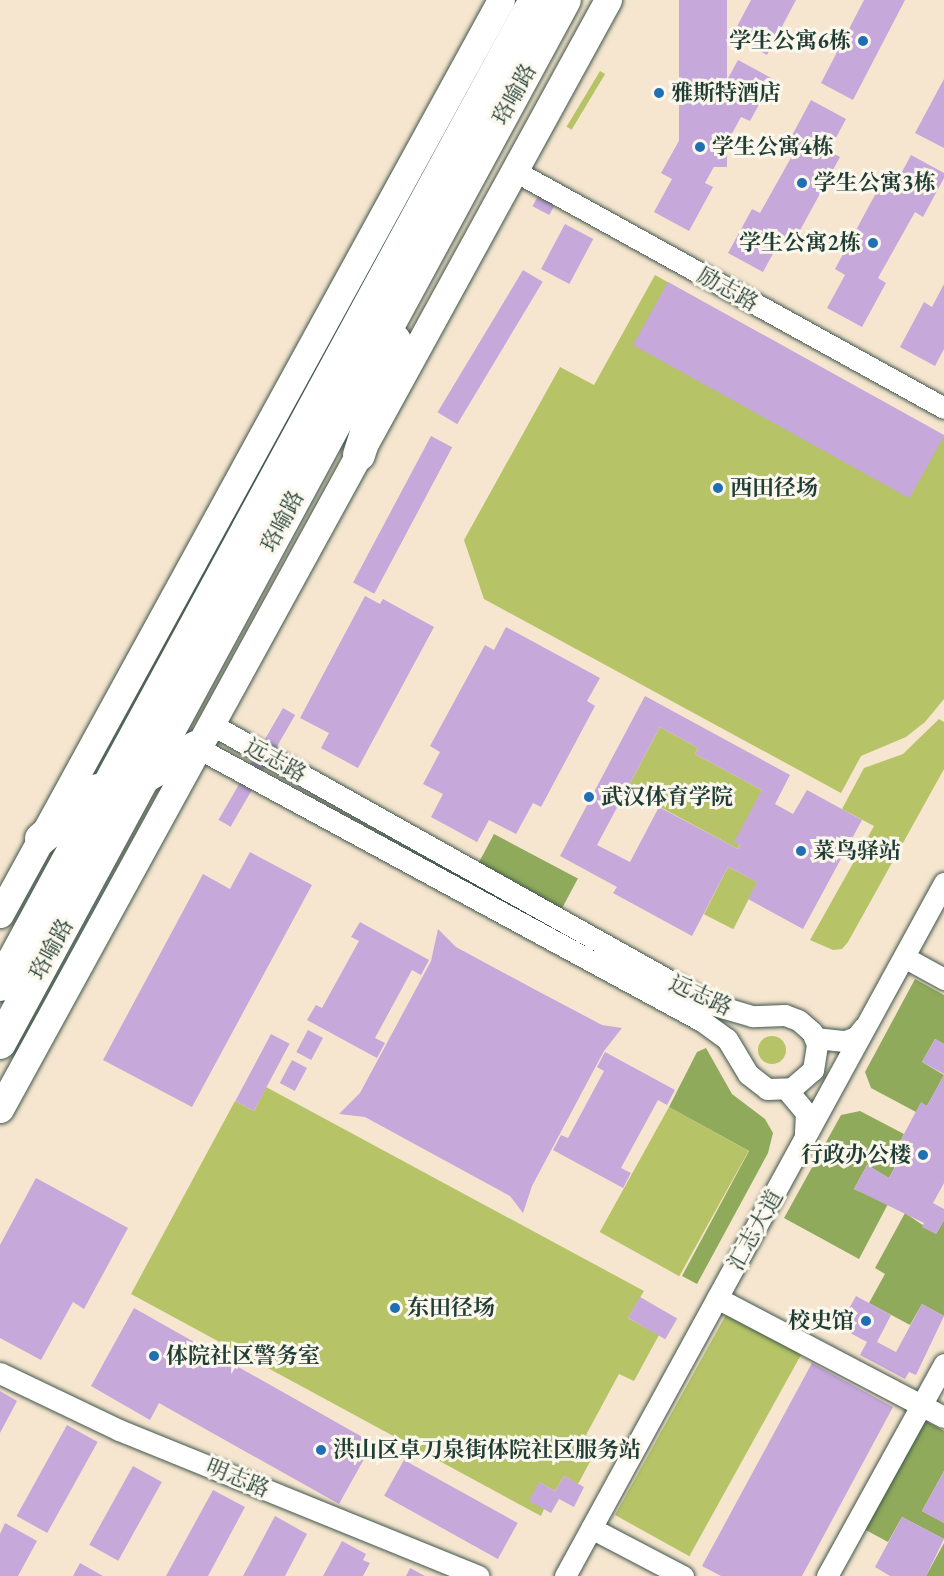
<!DOCTYPE html>
<html>
<head>
<meta charset="utf-8">
<style>
	body { margin:0 }
	#map { position:relative; width:944px; height:1576px; overflow:hidden; background:#f6e6cf; font-family:"EB Garamond","Noto Serif SC",serif }
	div>[style] { position:absolute }
	.green>* { inset:0; background:#b6c467; transform-origin:0 0 }
	.round { border-radius:50% }
	.forest>* { inset:0; background:#90aa5c; transform-origin:0 0 }
	.building>* { inset:0; background:#c6a8db; transform-origin:0 0 }
	.roads { filter:drop-shadow(0 0 2px #3f564b) drop-shadow(0 0 2px #3f564b) }
	.minor>* { height:21px; margin:-10.5px; padding:0 10.5px; transform-origin:10.5px; border-radius:10.5px; background:#fff }
	.major>* { height:27px; margin:-13.5px; padding:0 13.5px; transform-origin:13.5px; border-radius:13.5px; background:#fff }
	.highway>* { height:32px; margin:-16px; padding:0 16px; transform-origin:16px; border-radius:16px; background:#fff }
	.dots>* { width:16px; height:16px; translate:-50% -50%; box-sizing:border-box; border:3px solid #fbf7ec; border-radius:50% }
	span { translate:-50% -50%; white-space:nowrap; text-align:center; line-height:1.15; -webkit-text-stroke:6px #fbf7ec; paint-order:stroke }
	.poi-label { font-size:22px; color:#1f3d34; font-weight:700 }
	.right { translate:-100% -50%; text-align:right }
	.left { translate:0 -50%; text-align:left }
	.street-label { font-size:22px; color:#1f3d34 }
</style>
</head>
<body>
<div id="map">
	<div class="green">
		<div style="left:600px;top:71px;width:6px;height:65px;rotate:31deg"></div>
		<div style="clip-path:polygon(655px 275px,944px 436px,944px 699px,925px 722px,906px 737px,861px 756px,841px 793px,484px 599px,464px 540px,560px 367px,594px 385px)"></div>
		<div style="clip-path:polygon(939px 719px,944px 722px,944px 769px,848px 942px,842px 949px,833px 950px,810px 940px,874px 826px,842px 809px,864px 768px,903px 754px)"></div>
		<div style="clip-path:polygon(660px 727px,698px 748px,695px 754px,762px 790px,738px 849px,627px 789px)"></div>
		<div style="left:728px;top:867px;width:33px;height:53px;rotate:27deg"></div>
		<div class="round" style="left:758px;top:1036px;width:28px;height:28px"></div>
		<div style="clip-path:polygon(266px 1087px,644px 1291px,628px 1318px,659px 1335px,634px 1381px,619px 1374px,586px 1435px,600px 1443px,578px 1484px,564px 1476px,555px 1491px,539px 1482px,544px 1509px,541px 1516px,131px 1294px,235px 1101px,254px 1111px)"></div>
		<div style="left:669px;top:1107px;width:91px;height:143px;rotate:29deg"></div>
		<div style="left:727px;top:1313px;width:85px;height:231px;rotate:29deg"></div>
	</div>
	<div class="forest">
		<div style="left:494px;top:834px;width:95px;height:34px;rotate:28deg"></div>
		<div style="clip-path:polygon(915px 979px,944px 995px,944px 1044px,935px 1039px,922px 1062px,944px 1075px,927px 1106px,921px 1103px,916px 1112px,871px 1088px,865px 1072px)"></div>
		<div style="clip-path:polygon(706px 1048px,732px 1094px,765px 1119px,773px 1133px,768px 1153px,697px 1284px,682px 1276px,749px 1151px,669px 1107px,697px 1052px)"></div>
		<div style="clip-path:polygon(860px 1111px,904px 1134px,900px 1142px,906px 1146px,889px 1178px,867px 1165px,854px 1189px,888px 1204px,859px 1259px,784px 1218px,841px 1115px)"></div>
		<div style="clip-path:polygon(905px 1213px,936px 1234px,944px 1220px,944px 1316px,922px 1304px,910px 1325px,869px 1303px,885px 1274px,875px 1268px)"></div>
		<div style="clip-path:polygon(922px 1419px,944px 1431px,944px 1471px,922px 1511px,944px 1523px,944px 1539px,902px 1517px,888px 1542px,862px 1528px)"></div>
		<div style="clip-path:polygon(944px 1543px,944px 1576px,926px 1576px)"></div>
	</div>
	<div class="building">
		<div style="left:679px;top:0;width:48px;height:167px"></div>
		<div style="clip-path:polygon(751px 0,796px 0,767px 55px,732px 36px)"></div>
		<div style="clip-path:polygon(864px 0,905px 0,853px 100px,821px 83px)"></div>
		<div style="clip-path:polygon(738px 60px,773px 79px,750px 121px,741px 117px,705px 183px,713px 187px,689px 231px,654px 212px,672px 179px,661px 173px,710px 85px,721px 91px)"></div>
		<div style="clip-path:polygon(944px 79px,944px 148px,915px 133px)"></div>
		<div style="clip-path:polygon(811px 100px,846px 119px,829px 151px,840px 157px,792px 245px,781px 239px,763px 272px,728px 253px,752px 209px,760px 213px,797px 147px,788px 143px)"></div>
		<div style="clip-path:polygon(911px 155px,944px 173px,944px 178px,923px 217px,915px 212px,878px 278px,886px 283px,862px 327px,827px 308px,845px 275px,835px 269px,883px 180px,894px 187px)"></div>
		<div style="left:540px;top:192px;width:19px;height:16px;rotate:28deg"></div>
		<div style="left:565px;top:224px;width:32px;height:51px;rotate:28deg"></div>
		<div style="left:523px;top:270px;width:23px;height:166px;rotate:31deg"></div>
		<div style="left:668px;top:282px;width:316px;height:72px;rotate:29deg"></div>
		<div style="clip-path:polygon(944px 284px,944px 349px,935px 366px,900px 347px,924px 302px,932px 307px)"></div>
		<div style="left:431px;top:436px;width:24px;height:166px;rotate:28deg"></div>
		<div style="clip-path:polygon(365px 596px,380px 604px,383px 599px,434px 627px,358px 768px,321px 748px,329px 733px,300px 718px)"></div>
		<div style="clip-path:polygon(506px 627px,600px 678px,587px 701px,595px 706px,541px 807px,533px 803px,516px 834px,489px 820px,477px 842px,431px 817px,443px 794px,423px 784px,440px 752px,430px 746px,485px 645px,494px 650px)"></div>
		<div style="clip-path:polygon(evenodd,645px 696px,790px 775px,775px 804px,793px 814px,807px 790px,862px 820px,803px 929px,748px 899px,757px 882px,728px 867px,692px 936px,613px 893px,617px 887px,560px 856px,645px 696px,660px 727px,698px 748px,695px 754px,762px 790px,734px 842px,740px 845px,738px 849px,659px 807px,630px 862px,597px 845px,660px 727px)"></div>
		<div style="left:283px;top:708px;width:14px;height:129px;rotate:30deg"></div>
		<div style="clip-path:polygon(250px 852px,312px 885px,192px 1107px,103px 1060px,203px 874px,230px 889px)"></div>
		<div style="clip-path:polygon(360px 922px,429px 960px,421px 975px,412px 970px,375px 1038px,385px 1043px,377px 1058px,307px 1020px,316px 1005px,322px 1008px,359px 941px,351px 937px)"></div>
		<div style="clip-path:polygon(438px 929px,456px 947px,532px 988px,602px 1025px,622px 1028px,604px 1051px,532px 1186px,523px 1213px,510px 1196px,365px 1117px,339px 1114px,360px 1093px,431px 961px)"></div>
		<div style="left:308px;top:1030px;width:17px;height:25px;rotate:28deg"></div>
		<div style="left:271px;top:1034px;width:21px;height:76px;rotate:28deg"></div>
		<div style="clip-path:polygon(935px 1039px,944px 1044px,944px 1074px,922px 1062px)"></div>
		<div style="clip-path:polygon(605px 1052px,675px 1090px,667px 1105px,658px 1100px,621px 1168px,631px 1173px,623px 1188px,553px 1150px,561px 1135px,568px 1138px,604px 1071px,597px 1067px)"></div>
		<div style="left:292px;top:1060px;width:17px;height:26px;rotate:28deg"></div>
		<div style="clip-path:polygon(944px 1075px,944px 1183px,933px 1203px,944px 1209px,944px 1220px,936px 1234px,922px 1227px,924px 1223px,854px 1189px,867px 1165px,889px 1178px,906px 1146px,900px 1142px,904px 1134px,921px 1102px,927px 1106px)"></div>
		<div style="clip-path:polygon(36px 1178px,128px 1228px,84px 1309px,73px 1302px,41px 1360px,0 1338px,0 1245px)"></div>
		<div style="clip-path:polygon(856px 1296px,891px 1315px,877px 1342px,896px 1352px,922px 1304px,944px 1316px,916px 1375px,909px 1372px,905px 1379px,860px 1355px,867px 1342px,839px 1327px)"></div>
		<div style="left:640px;top:1297px;width:43px;height:24px;rotate:30deg"></div>
		<div style="clip-path:polygon(134px 1308px,373px 1443px,339px 1504px,159px 1403px,150px 1420px,91px 1386px)"></div>
		<div style="clip-path:polygon(812px 1363px,893px 1407px,802px 1576px,721px 1576px,702px 1566px)"></div>
		<div style="clip-path:polygon(0 1391px,17px 1401px,0 1433px)"></div>
		<div style="left:67px;top:1425px;width:35px;height:104px;rotate:29deg"></div>
		<div style="left:404px;top:1460px;width:130px;height:41px;rotate:29deg"></div>
		<div style="left:133px;top:1466px;width:33px;height:90px;rotate:29deg"></div>
		<div style="clip-path:polygon(944px 1471px,944px 1523px,922px 1511px)"></div>
		<div style="clip-path:polygon(564px 1476px,584px 1487px,574px 1507px,559px 1499px,551px 1513px,529px 1501px,539px 1482px,555px 1491px)"></div>
		<div style="clip-path:polygon(213px 1490px,245px 1507px,208px 1576px,166px 1576px)"></div>
		<div style="clip-path:polygon(275px 1516px,307px 1534px,285px 1576px,243px 1576px)"></div>
		<div style="clip-path:polygon(902px 1517px,944px 1539px,926px 1576px,890px 1576px,875px 1567px)"></div>
		<div style="clip-path:polygon(5px 1523px,37px 1541px,18px 1576px,0 1576px,0 1534px)"></div>
		<div style="clip-path:polygon(342px 1541px,366px 1554px,363px 1560px,370px 1563px,363px 1576px,323px 1576px)"></div>
		<div style="clip-path:polygon(80px 1563px,103px 1576px,73px 1576px)"></div>
		<div style="clip-path:polygon(410px 1568px,425px 1576px,406px 1576px)"></div>
	</div>
	<div class="roads">
		<div class="minor">
			<div style="left:513px;top:170px;width:492px;rotate:28.9deg"></div>
			<div style="left:196px;top:747px;width:575px;rotate:28.44deg"></div>
			<div style="left:702px;top:1021px;width:31px;rotate:36deg"></div>
			<div style="left:727px;top:1039px;width:41px;rotate:59deg"></div>
			<div style="left:748px;top:1074px;width:24px;rotate:38deg"></div>
			<div style="left:767px;top:1089px;width:25px;rotate:-2deg"></div>
			<div style="left:792px;top:1088px;width:28px;rotate:-41deg"></div>
			<div style="left:813px;top:1070px;width:26px;rotate:-81deg"></div>
			<div style="left:817px;top:1044px;width:13px;rotate:-113deg"></div>
			<div style="left:812px;top:1032px;width:18px;rotate:-139deg"></div>
			<div style="left:798px;top:1020px;width:14px;rotate:-159deg"></div>
			<div style="left:785px;top:1015px;width:33px;rotate:178deg"></div>
			<div style="left:752px;top:1016px;width:43px;rotate:-163.7deg"></div>
			<div style="left:711px;top:1004px;width:575px;rotate:-150.76deg"></div>
			<div style="left:904px;top:957px;width:46px;rotate:28.8deg"></div>
			<div style="left:815px;top:1038px;width:30px;rotate:6deg"></div>
			<div style="left:845px;top:1041px;width:12px;rotate:-20deg"></div>
			<div style="left:856px;top:1037px;width:13px;rotate:-51deg"></div>
			<div style="left:787px;top:1090px;width:30px;rotate:50deg"></div>
			<div style="left:806px;top:1113px;width:21px;rotate:93deg"></div>
			<div style="left:717px;top:1298px;width:256px;rotate:27.7deg"></div>
			<div style="left:0;top:1373px;width:132px;rotate:25.6deg"></div>
			<div style="left:119px;top:1430px;width:388px;rotate:22.1deg"></div>
			<div style="left:591px;top:1528px;width:104px;rotate:27.6deg"></div>
			<div style="left:565px;top:1576px;width:790px;rotate:-61.33deg"></div>
			<div style="left:827px;top:1576px;width:242px;rotate:-61.1deg"></div>
		</div>
		<div class="major">
			<div style="left:0;top:914px;width:1042px;rotate:-61.27deg"></div>
			<div style="left:0;top:1109px;width:1265px;rotate:-61.27deg"></div>
		</div>
		<div class="highway">
			<div style="left:359px;top:455px;width:120px;rotate:-72.5deg"></div>
			<div style="left:145px;top:777px;width:59px;rotate:-30.5deg"></div>
			<div style="left:41px;top:839px;width:75px;rotate:-40.7deg"></div>
			<div style="left:0;top:985px;width:1121px;rotate:-61.49deg"></div>
			<div style="left:0;top:1043px;width:1186px;rotate:-61.56deg"></div>
		</div>
	</div>
	<div class="dots">
		<div style="left:863px;top:41px;background:#1f6fb2"></div>
		<div style="left:659px;top:93px;background:#1f6fb2"></div>
		<div style="left:700px;top:147px;background:#1f6fb2"></div>
		<div style="left:802px;top:183px;background:#1f6fb2"></div>
		<div style="left:873px;top:243px;background:#1f6fb2"></div>
		<div style="left:718px;top:488px;background:#1f6fb2"></div>
		<div style="left:589px;top:797px;background:#1f6fb2"></div>
		<div style="left:801px;top:851px;background:#1f6fb2"></div>
		<div style="left:923px;top:1155px;background:#1f6fb2"></div>
		<div style="left:395px;top:1308px;background:#1f6fb2"></div>
		<div style="left:866px;top:1321px;background:#1f6fb2"></div>
		<div style="left:154px;top:1356px;background:#1f6fb2"></div>
		<div style="left:321px;top:1450px;background:#1f6fb2"></div>
	</div>
	<div class="poi-label">
		<span class="right" style="left:851px;top:41px">学生公寓6栋</span>
		<span class="left" style="left:671px;top:93px">雅斯特酒店</span>
		<span class="left" style="left:712px;top:147px">学生公寓4栋</span>
		<span class="left" style="left:814px;top:183px">学生公寓3栋</span>
		<span class="right" style="left:861px;top:243px">学生公寓2栋</span>
		<span class="left" style="left:730px;top:488px">西田径场</span>
		<span class="left" style="left:601px;top:797px">武汉体育学院</span>
		<span class="left" style="left:813px;top:851px">菜鸟驿站</span>
		<span class="right" style="left:911px;top:1155px">行政办公楼</span>
		<span class="left" style="left:407px;top:1308px">东田径场</span>
		<span class="right" style="left:854px;top:1321px">校史馆</span>
		<span class="left" style="left:166px;top:1356px">体院社区警务室</span>
		<span class="left" style="left:333px;top:1450px">洪山区卓刀泉街体院社区服务站</span>
	</div>
	<div class="street-label">
		<span style="left:514px;top:94px;rotate:-61deg">珞喻路</span>
		<span style="left:728px;top:289px;rotate:29deg">励志路</span>
		<span style="left:282px;top:521px;rotate:-62deg">珞喻路</span>
		<span style="left:276px;top:760px;rotate:29deg">远志路</span>
		<span style="left:51px;top:949px;rotate:-61deg">珞喻路</span>
		<span style="left:701px;top:995px;rotate:25deg">远志路</span>
		<span style="left:755px;top:1230px;rotate:-61deg">汇志大道</span>
		<span style="left:238px;top:1478px;rotate:22deg">明志路</span>
	</div>
</div>
</body>
</html>
